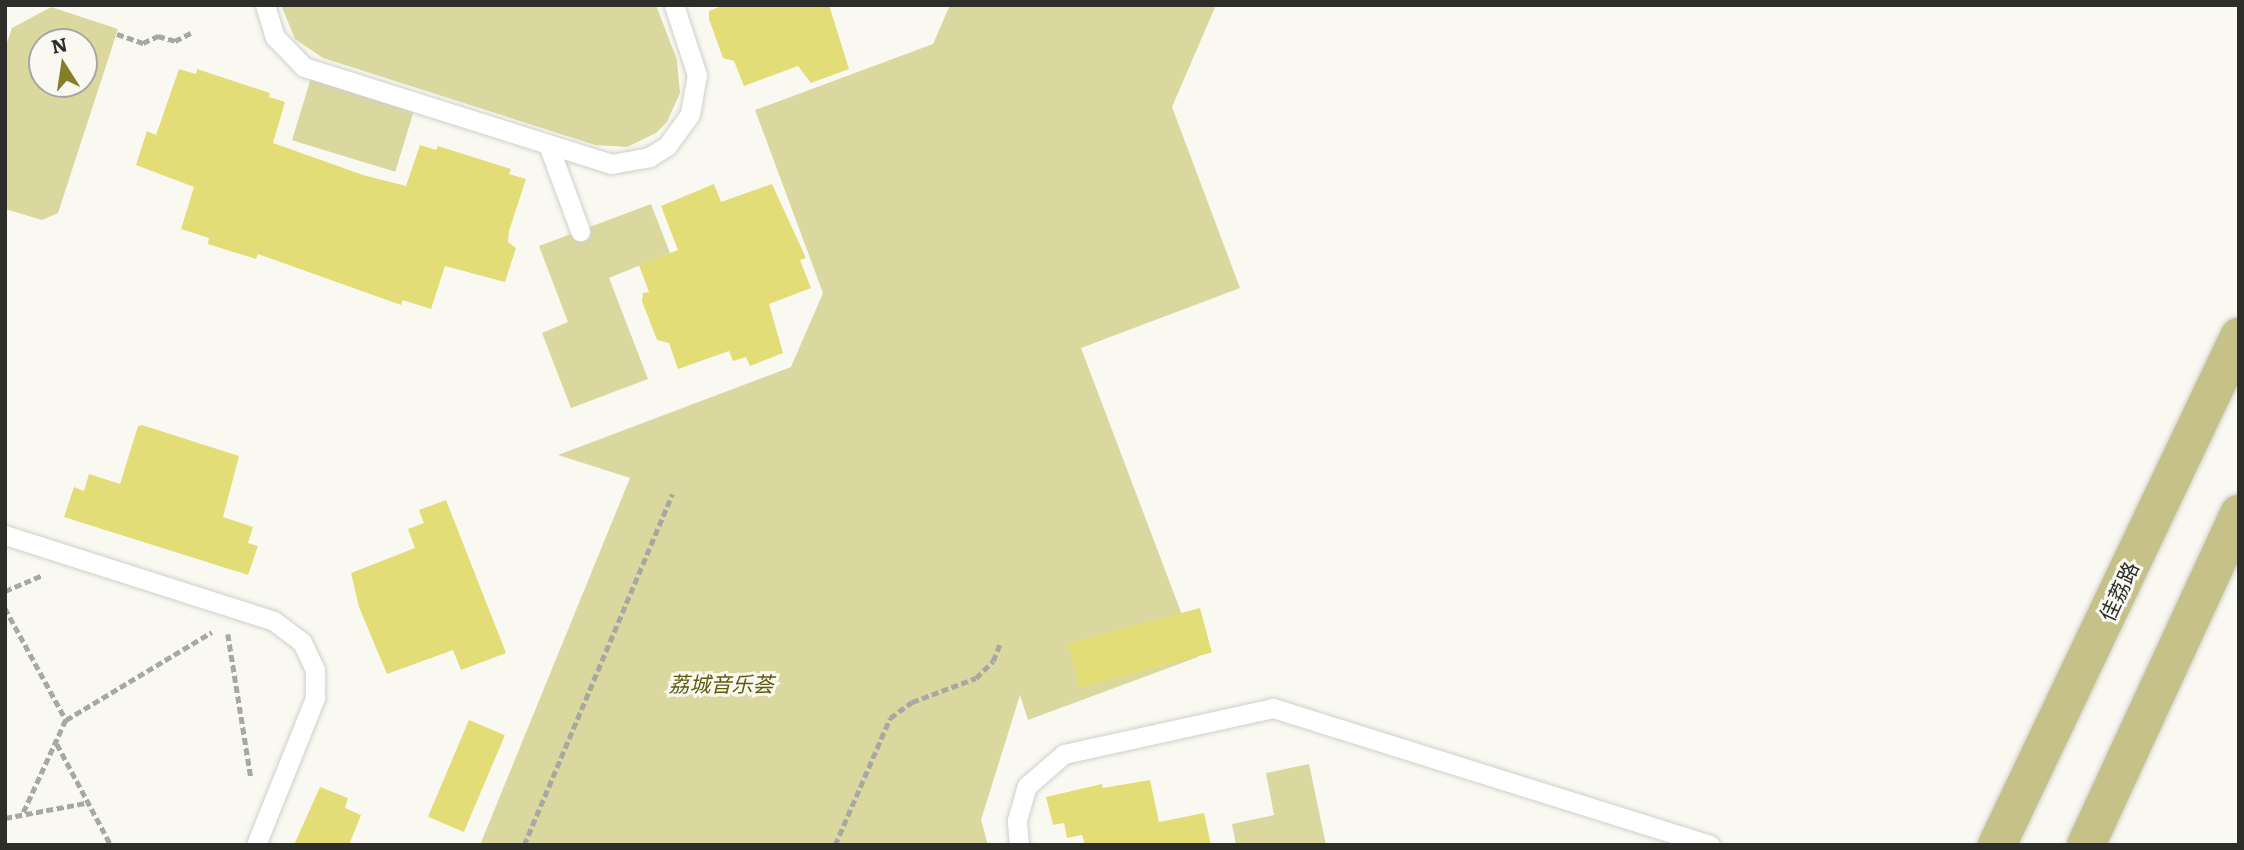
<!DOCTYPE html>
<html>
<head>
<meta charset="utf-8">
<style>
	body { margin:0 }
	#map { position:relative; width:2244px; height:850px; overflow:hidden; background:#f9f9f2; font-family:Literata,"Noto Sans SC",serif }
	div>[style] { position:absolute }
	.green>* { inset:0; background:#dad89f; transform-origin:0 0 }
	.building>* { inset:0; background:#e3dd78; transform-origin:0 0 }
	.path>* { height:4.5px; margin-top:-2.25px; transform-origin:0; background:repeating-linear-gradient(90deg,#a8a8a3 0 7px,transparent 0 10.5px) }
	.roads { filter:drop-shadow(0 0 2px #d0d0ca) drop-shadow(0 0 2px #d0d0ca) }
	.lane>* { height:19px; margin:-9.5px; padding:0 9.5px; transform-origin:9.5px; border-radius:9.5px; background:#fff }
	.primary>* { height:38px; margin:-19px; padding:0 19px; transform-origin:19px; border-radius:19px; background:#c5c188 }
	span { translate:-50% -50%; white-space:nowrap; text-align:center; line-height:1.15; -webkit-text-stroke:6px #f9f9f2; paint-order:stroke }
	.street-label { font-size:21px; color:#2d2d2a }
	.park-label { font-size:21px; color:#5f5a0d; font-style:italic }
	.frame { position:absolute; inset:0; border:7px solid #2d2d2a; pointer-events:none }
	.north { position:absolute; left:28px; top:28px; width:70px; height:70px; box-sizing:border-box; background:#f9f9f2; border:2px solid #a7a7a2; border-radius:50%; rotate:348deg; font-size:19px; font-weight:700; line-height:28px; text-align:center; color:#2d2d2a }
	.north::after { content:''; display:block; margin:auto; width:24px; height:32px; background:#847f26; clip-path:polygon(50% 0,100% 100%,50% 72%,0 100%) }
</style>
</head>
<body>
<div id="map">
	<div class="green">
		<div style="clip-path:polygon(281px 5px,656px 5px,677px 60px,680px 93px,667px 122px,656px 133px,627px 147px,595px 145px,323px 58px,295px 39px)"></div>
		<div style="clip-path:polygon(950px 5px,1216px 5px,1172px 107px,1240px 288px,1081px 348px,1198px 657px,1028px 720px,1020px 695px,981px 820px,988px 845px,480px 845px,630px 478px,558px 455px,791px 367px,823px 293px,755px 110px,933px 44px)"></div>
		<div style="clip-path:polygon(evenodd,51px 7px,118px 29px,58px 213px,42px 220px,5px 209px,5px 48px,12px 28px,51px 7px,84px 42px,84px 84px,42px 84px,42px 42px,84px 42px)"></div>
		<div style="left:311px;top:78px;width:108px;height:65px;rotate:17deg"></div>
		<div style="clip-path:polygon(651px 204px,670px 253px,609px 278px,648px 379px,571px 408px,542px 333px,568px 322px,539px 246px)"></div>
		<div style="clip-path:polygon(1309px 764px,1326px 845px,1236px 845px,1232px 824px,1274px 815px,1266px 773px)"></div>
	</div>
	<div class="building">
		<div style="clip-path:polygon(724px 5px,829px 5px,849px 69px,811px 83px,798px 66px,744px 86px,734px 61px,723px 58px,709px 19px,709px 11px)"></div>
		<div style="clip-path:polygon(179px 69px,196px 74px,197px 69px,270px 93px,269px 97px,285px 102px,273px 143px,363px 175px,406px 186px,420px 145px,436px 150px,438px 146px,511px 169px,509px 174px,526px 179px,509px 231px,508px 242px,516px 248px,505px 282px,445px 266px,431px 309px,403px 300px,401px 305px,258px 254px,256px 259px,208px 244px,209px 238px,181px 229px,194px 187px,136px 165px,147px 131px,156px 135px)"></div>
		<div style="clip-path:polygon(714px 184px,721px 202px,772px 184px,806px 258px,800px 260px,811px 288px,769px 304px,783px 353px,750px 366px,746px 357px,733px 361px,729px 351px,678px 369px,669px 343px,657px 340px,642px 301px,643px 293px,649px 292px,639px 265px,678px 250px,661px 206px)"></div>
		<div style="clip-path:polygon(142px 425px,239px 456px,223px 517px,253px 527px,248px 543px,258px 546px,248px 575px,64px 517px,74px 487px,84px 491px,89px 474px,120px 484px,138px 426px)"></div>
		<div style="clip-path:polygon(446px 500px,506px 653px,461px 670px,453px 650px,387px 674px,359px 607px,351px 573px,415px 548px,408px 529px,424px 523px,419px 510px)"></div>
		<div style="left:1200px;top:608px;width:46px;height:137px;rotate:75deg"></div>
		<div style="left:469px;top:720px;width:39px;height:105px;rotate:23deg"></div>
		<div style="clip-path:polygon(1150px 780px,1159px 822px,1204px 813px,1211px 845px,1085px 845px,1082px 835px,1067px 838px,1064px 823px,1053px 825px,1046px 797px,1102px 784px,1103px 788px)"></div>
		<div style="clip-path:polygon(320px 787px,348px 798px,345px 808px,361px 815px,349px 845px,294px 845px)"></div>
	</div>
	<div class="path">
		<div style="left:117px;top:34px;width:28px;rotate:19deg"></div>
		<div style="left:143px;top:43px;width:17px;rotate:-25deg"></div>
		<div style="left:158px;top:36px;width:18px;rotate:16deg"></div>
		<div style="left:175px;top:41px;width:18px;rotate:-27deg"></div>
		<div style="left:5px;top:591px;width:39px;rotate:-23deg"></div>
		<div style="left:5px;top:608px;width:128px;rotate:61.4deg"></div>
		<div style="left:66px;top:720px;width:103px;rotate:114.6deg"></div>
		<div style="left:228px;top:634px;width:146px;rotate:80.9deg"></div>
		<div style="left:66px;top:720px;width:170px;rotate:-31.1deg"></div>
		<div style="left:57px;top:744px;width:115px;rotate:61.9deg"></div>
		<div style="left:5px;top:818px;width:81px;rotate:-10.6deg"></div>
		<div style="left:524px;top:845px;width:381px;rotate:-67.1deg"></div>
		<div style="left:835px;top:845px;width:138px;rotate:-66.6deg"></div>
		<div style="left:890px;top:718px;width:27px;rotate:-36deg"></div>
		<div style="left:912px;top:702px;width:68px;rotate:-20.6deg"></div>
		<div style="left:976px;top:678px;width:24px;rotate:-45deg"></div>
		<div style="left:993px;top:661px;width:18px;rotate:-68deg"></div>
	</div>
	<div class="roads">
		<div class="lane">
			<div style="left:265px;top:5px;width:34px;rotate:73deg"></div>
			<div style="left:275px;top:37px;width:42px;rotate:46deg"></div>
			<div style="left:304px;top:67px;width:322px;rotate:17.5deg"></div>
			<div style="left:611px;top:164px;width:39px;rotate:-10deg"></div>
			<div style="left:649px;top:157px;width:21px;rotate:-31deg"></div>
			<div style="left:667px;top:146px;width:39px;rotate:-54deg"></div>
			<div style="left:690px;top:114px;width:40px;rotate:-80deg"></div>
			<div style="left:697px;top:75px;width:74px;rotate:-108.2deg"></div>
			<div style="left:549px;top:147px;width:90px;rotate:69.7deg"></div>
			<div style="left:5px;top:535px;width:282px;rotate:17.7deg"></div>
			<div style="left:274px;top:621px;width:35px;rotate:37deg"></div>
			<div style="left:302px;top:642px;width:31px;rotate:65deg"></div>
			<div style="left:315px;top:670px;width:28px;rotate:90deg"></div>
			<div style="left:315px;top:698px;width:158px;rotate:111.9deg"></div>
			<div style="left:1019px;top:845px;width:25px;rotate:-95deg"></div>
			<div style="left:1017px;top:820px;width:35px;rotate:-74deg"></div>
			<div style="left:1027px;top:786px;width:49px;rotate:-40.9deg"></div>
			<div style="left:1064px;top:754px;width:214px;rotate:-12.4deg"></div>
			<div style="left:1273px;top:708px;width:458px;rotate:17.4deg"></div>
		</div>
		<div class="primary">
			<div style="left:1997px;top:845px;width:563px;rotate:-64.53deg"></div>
			<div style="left:2086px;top:845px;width:365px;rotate:-65.2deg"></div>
		</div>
	</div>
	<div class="street-label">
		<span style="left:2118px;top:591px;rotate:-65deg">佳荔路</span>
	</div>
	<div class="park-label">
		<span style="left:721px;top:683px">荔城音乐荟</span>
	</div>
	<div class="frame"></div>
	<div class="north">N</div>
</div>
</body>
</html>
